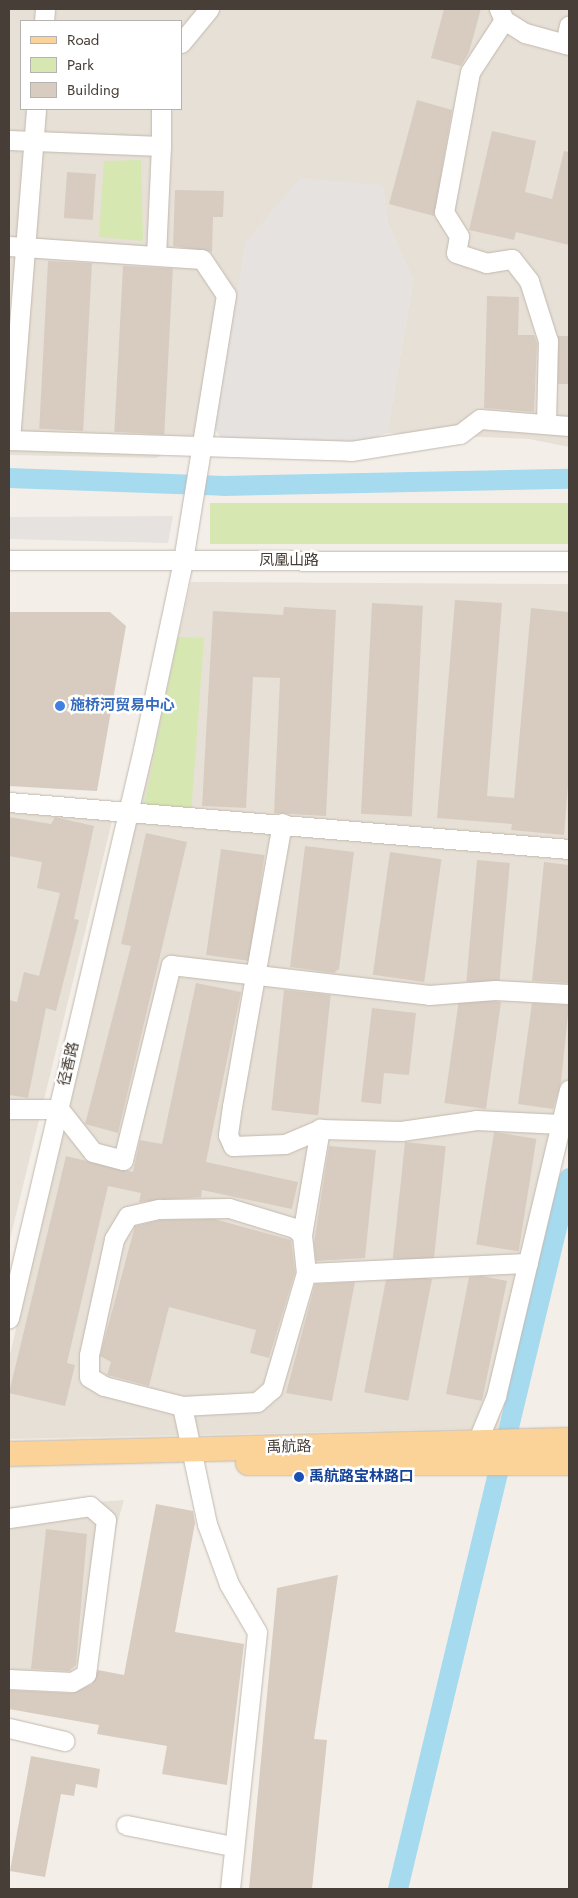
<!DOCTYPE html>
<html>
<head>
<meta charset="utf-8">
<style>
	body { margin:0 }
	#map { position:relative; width:578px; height:1898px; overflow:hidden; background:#f3efe8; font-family:Jost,"Noto Sans SC",sans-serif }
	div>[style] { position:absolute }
	.residential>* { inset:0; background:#e7e0d6 }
	.green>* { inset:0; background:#d6e7b2; transform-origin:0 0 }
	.parking>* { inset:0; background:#e5e2e0 }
	.canal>* { height:20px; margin:-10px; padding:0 10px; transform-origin:10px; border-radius:10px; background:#a6daee }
	.building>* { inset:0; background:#d8ccc1; transform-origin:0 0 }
	.roads { filter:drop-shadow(0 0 1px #c2b8ae) drop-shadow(0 0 1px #c2b8ae) }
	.minor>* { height:19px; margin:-9.5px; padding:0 9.5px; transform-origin:9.5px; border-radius:9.5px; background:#fff }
	.major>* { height:24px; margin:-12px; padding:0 12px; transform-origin:12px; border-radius:12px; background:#fbd399 }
	.dots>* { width:14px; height:14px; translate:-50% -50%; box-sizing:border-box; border:2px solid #fff; border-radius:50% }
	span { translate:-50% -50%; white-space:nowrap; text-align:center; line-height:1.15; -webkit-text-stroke:5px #fff; paint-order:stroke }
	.street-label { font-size:15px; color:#473e37 }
	.shop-label { font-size:15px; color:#366cbe; font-weight:700 }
	.left { translate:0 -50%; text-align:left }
	.transit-label { font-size:15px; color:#164399; font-weight:700 }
	.frame { position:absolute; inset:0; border:10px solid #473e37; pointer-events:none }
	.legend { position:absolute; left:20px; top:20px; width:162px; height:90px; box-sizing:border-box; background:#fff; border:1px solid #b5b2af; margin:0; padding:6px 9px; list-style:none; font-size:15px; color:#473e37 }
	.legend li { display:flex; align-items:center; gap:10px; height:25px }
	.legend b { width:25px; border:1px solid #b5b2af }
</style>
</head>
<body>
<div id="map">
	<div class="residential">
		<div style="clip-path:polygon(evenodd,9px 9px,569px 9px,569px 447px,529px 439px,387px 433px,413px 280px,387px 221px,383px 186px,246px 242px,215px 429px,156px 458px,9px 455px,9px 9px,21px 21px,181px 21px,181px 109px,21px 109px,21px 21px)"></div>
		<div style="clip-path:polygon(191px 582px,569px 584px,569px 1125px,498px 1428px,9px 1439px,9px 1359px)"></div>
		<div style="clip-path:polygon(9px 798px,116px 805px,9px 1243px)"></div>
		<div style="clip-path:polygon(124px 1500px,72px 1682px,9px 1684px,9px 1508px)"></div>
	</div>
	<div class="green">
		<div style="clip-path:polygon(141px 160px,143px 241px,99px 237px,104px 161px)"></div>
		<div style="left:210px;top:503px;width:359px;height:41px"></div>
		<div style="clip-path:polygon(178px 637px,204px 638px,191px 815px,143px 810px)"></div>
	</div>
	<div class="parking">
		<div style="clip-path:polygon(300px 178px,383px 185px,387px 221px,413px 280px,387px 433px,355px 445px,227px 447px,215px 429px,246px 242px)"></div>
		<div style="clip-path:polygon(173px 516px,168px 543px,9px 539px,9px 517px)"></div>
	</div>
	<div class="canal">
		<div style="left:9px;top:478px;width:215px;rotate:2.1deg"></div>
		<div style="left:224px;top:486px;width:345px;rotate:-1.2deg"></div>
		<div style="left:398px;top:1889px;width:731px;rotate:-76.48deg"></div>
	</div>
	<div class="building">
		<div style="clip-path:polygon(444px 9px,481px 9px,469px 52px,461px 66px,431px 58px)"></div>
		<div style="clip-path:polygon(417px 100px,452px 110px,434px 216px,389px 204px)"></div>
		<div style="clip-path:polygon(492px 131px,536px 141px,525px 192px,552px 199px,564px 151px,569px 152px,569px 245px,516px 232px,514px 240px,469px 230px)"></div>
		<div style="left:67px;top:172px;width:29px;height:46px;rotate:4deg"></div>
		<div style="clip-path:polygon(175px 190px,224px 191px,223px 217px,213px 217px,212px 252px,173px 246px)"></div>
		<div style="left:48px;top:261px;width:44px;height:168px;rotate:3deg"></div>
		<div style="left:123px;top:266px;width:50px;height:166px;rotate:3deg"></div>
		<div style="clip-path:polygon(487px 296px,519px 297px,518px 335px,534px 335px,537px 343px,534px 412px,484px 408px)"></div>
		<div style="left:558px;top:336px;width:11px;height:48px"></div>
		<div style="clip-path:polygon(455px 600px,502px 603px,487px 796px,514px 798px,531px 608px,569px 612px,569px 772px,564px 835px,511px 830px,512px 824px,437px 818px)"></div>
		<div style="left:372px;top:603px;width:51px;height:211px;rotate:3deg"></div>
		<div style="clip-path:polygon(284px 607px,336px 610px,326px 816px,274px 813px,280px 678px,253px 677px,246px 808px,202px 806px,213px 611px,283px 615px)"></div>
		<div style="clip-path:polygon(9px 612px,110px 612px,126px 626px,97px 791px,9px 786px)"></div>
		<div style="clip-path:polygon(9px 817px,51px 824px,55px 817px,94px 826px,74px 919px,79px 920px,56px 1011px,46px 1008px,28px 1098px,9px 1095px,9px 1000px,17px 1002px,24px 972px,39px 976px,60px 893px,37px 888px,42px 862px,9px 856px)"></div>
		<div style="clip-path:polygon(146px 833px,187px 842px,118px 1133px,85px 1124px,131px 946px,121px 944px)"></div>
		<div style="clip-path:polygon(305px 846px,354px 852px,339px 969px,334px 973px,290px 967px)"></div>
		<div style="left:221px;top:849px;width:44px;height:107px;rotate:8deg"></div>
		<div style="left:390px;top:852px;width:52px;height:124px;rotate:8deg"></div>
		<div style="left:477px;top:860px;width:33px;height:122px;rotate:5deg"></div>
		<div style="clip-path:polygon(544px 862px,569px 865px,569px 983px,532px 981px)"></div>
		<div style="clip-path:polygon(196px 983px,241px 992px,206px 1162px,298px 1182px,292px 1209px,202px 1190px,201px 1197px,139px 1202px,141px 1193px,108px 1186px,67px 1363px,75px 1365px,65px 1406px,9px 1393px,66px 1156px,133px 1172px,140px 1140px,162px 1144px)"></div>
		<div style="left:284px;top:990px;width:47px;height:121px;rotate:6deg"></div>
		<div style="left:501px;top:1002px;width:108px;height:42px;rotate:98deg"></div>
		<div style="clip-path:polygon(532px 1003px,569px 1005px,561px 1082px,553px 1109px,518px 1104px)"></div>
		<div style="clip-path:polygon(372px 1008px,416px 1013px,409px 1075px,384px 1073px,381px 1104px,361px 1102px)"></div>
		<div style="left:494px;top:1132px;width:43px;height:114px;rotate:9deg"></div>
		<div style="left:405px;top:1142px;width:41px;height:117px;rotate:6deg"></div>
		<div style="clip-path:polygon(329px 1146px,376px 1150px,365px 1258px,316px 1261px,314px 1243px)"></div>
		<div style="clip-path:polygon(214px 1219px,291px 1240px,295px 1272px,269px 1358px,250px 1353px,256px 1330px,169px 1307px,149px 1386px,107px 1375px,111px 1362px,100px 1356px,135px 1226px,160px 1220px)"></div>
		<div style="clip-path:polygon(482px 1276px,507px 1281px,482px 1401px,446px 1394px,469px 1277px)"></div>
		<div style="left:432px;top:1279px;width:124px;height:45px;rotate:101deg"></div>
		<div style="clip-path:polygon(355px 1282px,332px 1401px,286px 1393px,315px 1284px)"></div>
		<div style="clip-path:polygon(156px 1504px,193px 1511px,195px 1523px,175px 1632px,244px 1644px,227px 1785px,162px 1774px,167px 1746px,97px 1734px,99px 1725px,9px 1709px,9px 1690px,72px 1693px,92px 1684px,98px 1670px,124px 1675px)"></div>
		<div style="clip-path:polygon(46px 1529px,87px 1534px,76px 1665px,69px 1671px,31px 1669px)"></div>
		<div style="clip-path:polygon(338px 1575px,314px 1739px,327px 1740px,312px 1889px,249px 1889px,277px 1588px)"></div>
		<div style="clip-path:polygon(31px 1756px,100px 1769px,97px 1788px,76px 1784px,74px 1796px,61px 1794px,45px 1877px,10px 1871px)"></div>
	</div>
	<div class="roads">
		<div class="minor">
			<div style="left:499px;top:9px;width:12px;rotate:66deg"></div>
			<div style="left:504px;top:20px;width:25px;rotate:32deg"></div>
			<div style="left:525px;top:33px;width:46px;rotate:15.3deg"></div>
			<div style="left:504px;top:20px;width:62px;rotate:123.2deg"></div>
			<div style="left:470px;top:72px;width:142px;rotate:100.5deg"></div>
			<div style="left:444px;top:212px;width:28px;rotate:58deg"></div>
			<div style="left:459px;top:236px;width:17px;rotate:100deg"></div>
			<div style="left:456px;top:253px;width:32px;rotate:18deg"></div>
			<div style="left:486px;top:263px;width:26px;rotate:-9deg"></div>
			<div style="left:512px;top:259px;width:28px;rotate:52deg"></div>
			<div style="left:529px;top:281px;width:63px;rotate:72.4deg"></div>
			<div style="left:548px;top:341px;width:81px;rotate:91.4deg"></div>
			<div style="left:44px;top:21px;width:12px;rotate:-85deg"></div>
			<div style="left:181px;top:43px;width:44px;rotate:-50.5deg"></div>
			<div style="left:565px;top:44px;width:19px;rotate:-78deg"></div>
			<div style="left:161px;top:109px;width:37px;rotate:90deg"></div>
			<div style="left:9px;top:140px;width:152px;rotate:2.3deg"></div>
			<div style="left:161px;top:146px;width:109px;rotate:92.6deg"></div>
			<div style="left:9px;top:246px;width:193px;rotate:3.9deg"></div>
			<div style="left:202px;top:259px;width:43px;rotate:56.3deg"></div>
			<div style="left:226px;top:295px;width:269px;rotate:99.2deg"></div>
			<div style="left:183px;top:561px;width:192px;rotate:102deg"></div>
			<div style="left:143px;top:749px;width:585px;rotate:103.25deg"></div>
			<div style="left:9px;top:440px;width:342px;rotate:1.8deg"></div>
			<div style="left:351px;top:451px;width:110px;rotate:-8.9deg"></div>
			<div style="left:460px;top:434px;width:25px;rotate:-37deg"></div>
			<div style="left:480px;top:419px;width:89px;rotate:4.5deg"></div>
			<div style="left:10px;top:440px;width:332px;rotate:-85.5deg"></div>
			<div style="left:9px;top:560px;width:560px;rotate:0.1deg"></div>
			<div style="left:9px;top:802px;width:562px;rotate:4.8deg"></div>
			<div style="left:282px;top:823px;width:287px;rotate:100deg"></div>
			<div style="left:232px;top:1106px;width:29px;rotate:98deg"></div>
			<div style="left:228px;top:1135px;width:12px;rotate:66deg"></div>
			<div style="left:233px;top:1146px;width:52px;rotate:-2.2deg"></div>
			<div style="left:285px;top:1144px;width:38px;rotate:-23deg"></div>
			<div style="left:320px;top:1129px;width:81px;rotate:1.4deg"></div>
			<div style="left:401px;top:1131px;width:76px;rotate:-8.3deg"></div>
			<div style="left:476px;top:1120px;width:85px;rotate:2.7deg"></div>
			<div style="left:9px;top:1109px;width:50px"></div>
			<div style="left:59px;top:1109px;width:55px;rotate:51.7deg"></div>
			<div style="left:93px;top:1152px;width:31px;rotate:15deg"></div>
			<div style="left:123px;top:1160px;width:201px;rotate:-76.2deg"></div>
			<div style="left:171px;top:965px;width:260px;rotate:6.6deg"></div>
			<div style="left:429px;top:995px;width:66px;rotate:-4.3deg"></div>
			<div style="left:495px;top:990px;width:74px;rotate:3.1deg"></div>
			<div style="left:302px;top:1235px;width:108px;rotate:-80.4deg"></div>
			<div style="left:182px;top:1406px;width:75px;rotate:-3.1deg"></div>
			<div style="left:257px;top:1402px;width:20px;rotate:-41deg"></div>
			<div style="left:272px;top:1389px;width:121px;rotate:-73.7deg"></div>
			<div style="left:472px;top:1454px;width:63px;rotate:-67.5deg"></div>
			<div style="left:496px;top:1396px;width:315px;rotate:-76.6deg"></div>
			<div style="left:9px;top:1518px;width:82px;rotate:-8.4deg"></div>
			<div style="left:90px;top:1506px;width:21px;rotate:41deg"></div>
			<div style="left:106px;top:1520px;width:155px;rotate:97.4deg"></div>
			<div style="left:86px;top:1674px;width:16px;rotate:150deg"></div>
			<div style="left:72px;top:1682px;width:63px;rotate:-177.3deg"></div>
			<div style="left:9px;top:1728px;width:57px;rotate:13.3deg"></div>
			<div style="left:126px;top:1825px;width:108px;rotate:11.2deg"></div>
			<div style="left:230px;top:1889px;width:258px;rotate:-84deg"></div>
			<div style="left:257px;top:1632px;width:56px;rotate:-120.3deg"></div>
			<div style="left:229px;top:1584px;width:64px;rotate:-110.1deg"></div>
			<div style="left:207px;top:1524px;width:121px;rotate:-102deg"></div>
			<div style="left:182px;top:1406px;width:81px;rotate:-165.6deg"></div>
			<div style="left:104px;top:1386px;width:17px;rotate:-149deg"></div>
			<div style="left:89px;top:1377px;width:22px;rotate:-90deg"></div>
			<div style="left:89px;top:1355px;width:119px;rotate:-77.8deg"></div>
			<div style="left:114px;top:1239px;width:27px;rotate:-59deg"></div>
			<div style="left:128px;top:1216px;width:32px;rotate:-13deg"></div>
			<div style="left:159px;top:1209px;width:70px;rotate:-0.8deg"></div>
			<div style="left:229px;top:1208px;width:69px;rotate:16.9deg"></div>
			<div style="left:295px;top:1228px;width:10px;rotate:45deg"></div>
			<div style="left:302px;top:1235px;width:38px;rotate:84deg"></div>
			<div style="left:306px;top:1273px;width:222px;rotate:-2.6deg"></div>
		</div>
		<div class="major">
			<div style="left:9px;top:1454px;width:560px;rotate:-1.43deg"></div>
			<div style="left:248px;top:1463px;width:321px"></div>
		</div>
	</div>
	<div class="dots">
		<div style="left:60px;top:706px;background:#3f7fe0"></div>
		<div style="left:299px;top:1477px;background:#1a4fb4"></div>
	</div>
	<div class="street-label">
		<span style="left:289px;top:561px">凤凰山路</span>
		<span style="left:69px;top:1064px;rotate:-77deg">径香路</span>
		<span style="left:289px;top:1447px;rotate:-1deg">禹航路</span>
	</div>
	<div class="shop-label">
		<span class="left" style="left:70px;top:706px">施桥河贸易中心</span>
	</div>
	<div class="transit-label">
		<span class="left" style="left:309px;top:1477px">禹航路宝林路口</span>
	</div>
	<div class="frame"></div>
	<ul class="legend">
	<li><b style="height:6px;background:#fbd399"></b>Road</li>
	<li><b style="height:14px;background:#d6e7b2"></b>Park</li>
	<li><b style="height:14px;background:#d8ccc1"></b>Building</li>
	</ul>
</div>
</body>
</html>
